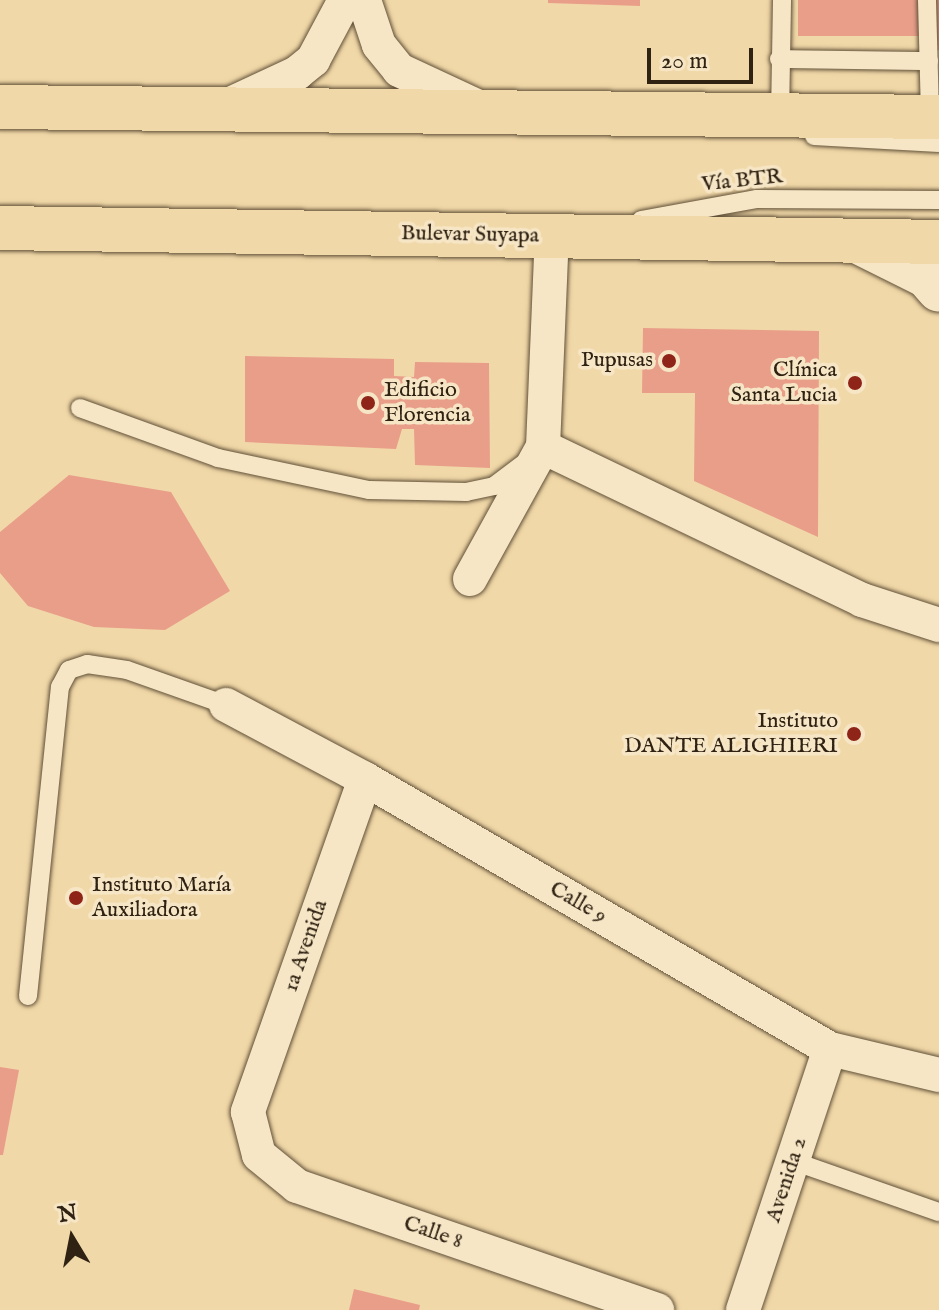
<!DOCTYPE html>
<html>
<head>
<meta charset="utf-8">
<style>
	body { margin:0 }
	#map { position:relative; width:939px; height:1310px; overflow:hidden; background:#f1d8a8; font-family:"IM FELL English",serif }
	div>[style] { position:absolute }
	.building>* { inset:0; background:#e99e89; transform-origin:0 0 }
	.roads { filter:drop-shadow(0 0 2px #605038) drop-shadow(0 0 2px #605038) }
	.service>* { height:18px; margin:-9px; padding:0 9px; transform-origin:9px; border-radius:9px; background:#f6e6c6 }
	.minor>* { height:34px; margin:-17px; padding:0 17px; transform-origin:17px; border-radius:17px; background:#f6e6c6 }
	.tertiary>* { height:44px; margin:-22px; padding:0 22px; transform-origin:22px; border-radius:22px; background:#f6e6c6 }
	.primary>* { height:44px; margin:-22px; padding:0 22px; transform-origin:22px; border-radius:22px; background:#f1d8a8 }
	.dots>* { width:22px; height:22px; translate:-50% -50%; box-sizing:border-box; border:4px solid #f6e6c6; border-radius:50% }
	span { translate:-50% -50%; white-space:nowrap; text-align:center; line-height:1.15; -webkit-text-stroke:7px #f6e6c6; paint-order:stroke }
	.street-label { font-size:22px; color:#2f2212 }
	.poi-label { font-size:22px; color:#2f2212 }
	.right { translate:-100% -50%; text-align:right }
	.left { translate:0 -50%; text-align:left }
	.north { position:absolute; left:32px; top:1198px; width:80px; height:80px; -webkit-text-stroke:6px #f6e6c6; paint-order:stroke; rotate:350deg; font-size:22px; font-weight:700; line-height:32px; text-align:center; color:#2f2212 }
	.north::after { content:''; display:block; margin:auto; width:28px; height:36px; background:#2f2212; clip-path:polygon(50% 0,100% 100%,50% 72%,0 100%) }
	.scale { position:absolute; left:647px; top:48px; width:106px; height:36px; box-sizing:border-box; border:4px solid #2f2212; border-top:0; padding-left:10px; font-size:24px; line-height:28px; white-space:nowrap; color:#2f2212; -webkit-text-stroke:6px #f6e6c6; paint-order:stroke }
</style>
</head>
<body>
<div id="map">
	<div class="building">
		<div style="clip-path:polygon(548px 0,640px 0,640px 6px,548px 3px)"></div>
		<div style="left:798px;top:0;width:126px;height:36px"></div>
		<div style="clip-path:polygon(930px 0,939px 0,939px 50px,937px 50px)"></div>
		<div style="clip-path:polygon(643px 328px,819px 331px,818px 537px,694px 481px,695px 393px,642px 393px)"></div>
		<div style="clip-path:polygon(245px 356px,394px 359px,394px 376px,414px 377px,415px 362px,489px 363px,490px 468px,415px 465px,414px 429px,402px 429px,396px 449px,245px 442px)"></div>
		<div style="clip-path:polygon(69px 475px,171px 492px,230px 591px,165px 630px,94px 627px,28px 606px,0 573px,0 532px)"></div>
		<div style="clip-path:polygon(0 1067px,19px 1070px,3px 1155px,0 1155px)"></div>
		<div style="clip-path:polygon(354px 1289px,420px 1305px,419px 1310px,349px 1310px)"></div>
	</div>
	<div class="roads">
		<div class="service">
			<div style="left:927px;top:0;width:117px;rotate:88.5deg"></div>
			<div style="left:779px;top:59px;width:150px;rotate:0.8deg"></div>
			<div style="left:780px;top:116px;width:116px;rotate:-89deg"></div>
			<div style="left:814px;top:136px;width:125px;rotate:3.2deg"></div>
			<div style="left:641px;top:220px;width:118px;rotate:-10.3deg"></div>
			<div style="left:757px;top:199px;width:182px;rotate:0.3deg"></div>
			<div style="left:80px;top:408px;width:147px;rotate:19.9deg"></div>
			<div style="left:218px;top:458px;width:154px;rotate:12deg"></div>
			<div style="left:369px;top:490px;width:97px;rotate:1.2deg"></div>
			<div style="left:466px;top:492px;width:29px;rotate:-12deg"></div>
			<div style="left:494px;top:486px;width:39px;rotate:-37deg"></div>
			<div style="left:28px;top:996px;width:311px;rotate:-84.1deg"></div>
			<div style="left:60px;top:687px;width:19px;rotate:-62deg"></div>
			<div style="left:69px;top:670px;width:19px;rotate:-18deg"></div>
			<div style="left:87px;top:664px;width:40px;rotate:8.5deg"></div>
			<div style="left:127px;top:670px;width:105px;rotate:19.5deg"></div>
			<div style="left:793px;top:1161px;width:155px;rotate:19.3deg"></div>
		</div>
		<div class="minor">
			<div style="left:364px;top:0;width:47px;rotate:71.6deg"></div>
			<div style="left:379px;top:45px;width:32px;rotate:51deg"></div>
			<div style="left:399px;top:70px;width:90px;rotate:24.9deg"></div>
			<div style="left:222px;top:108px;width:83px;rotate:-25deg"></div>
			<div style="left:297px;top:73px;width:21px;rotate:-39deg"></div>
			<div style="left:313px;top:60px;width:68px;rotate:-61.9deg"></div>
			<div style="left:543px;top:447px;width:354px;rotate:25.6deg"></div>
			<div style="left:862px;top:600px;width:81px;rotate:18deg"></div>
			<div style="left:470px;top:579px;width:151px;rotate:-61.1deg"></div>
			<div style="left:543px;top:447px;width:211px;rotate:-87.6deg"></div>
			<div style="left:226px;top:705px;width:157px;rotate:28deg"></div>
			<div style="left:365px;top:779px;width:538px;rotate:30.14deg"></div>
			<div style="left:830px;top:1049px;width:112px;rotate:13.4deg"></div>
			<div style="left:365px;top:779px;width:353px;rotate:109.4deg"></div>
			<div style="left:248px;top:1112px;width:44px;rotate:75.7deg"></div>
			<div style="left:259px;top:1155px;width:49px;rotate:39.2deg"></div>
			<div style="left:297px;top:1186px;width:381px;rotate:19deg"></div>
			<div style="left:743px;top:1310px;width:275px;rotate:-71.6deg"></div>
		</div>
		<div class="tertiary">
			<div style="left:857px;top:241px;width:78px;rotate:26.6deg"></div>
			<div style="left:927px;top:276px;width:18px;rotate:49deg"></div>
		</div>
		<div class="primary">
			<div style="left:0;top:107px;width:939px;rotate:0.61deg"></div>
			<div style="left:0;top:228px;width:939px;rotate:0.85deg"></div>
		</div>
	</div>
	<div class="dots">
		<div style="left:669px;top:361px;background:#8f2418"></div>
		<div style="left:855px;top:383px;background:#8f2418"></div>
		<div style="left:368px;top:403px;background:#8f2418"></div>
		<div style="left:854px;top:734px;background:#8f2418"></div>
		<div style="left:76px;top:898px;background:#8f2418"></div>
	</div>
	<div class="street-label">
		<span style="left:742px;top:181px;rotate:-6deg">Vía BTR</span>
		<span style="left:470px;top:235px;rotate:1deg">Bulevar Suyapa</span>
		<span style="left:578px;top:903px;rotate:30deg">Calle 9</span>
		<span style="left:306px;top:946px;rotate:-71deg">1a Avenida</span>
		<span style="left:787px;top:1180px;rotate:-72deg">Avenida 2</span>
		<span style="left:433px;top:1233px;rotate:19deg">Calle 8</span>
	</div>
	<div class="poi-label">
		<span class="right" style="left:653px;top:361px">Pupusas</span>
		<span class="right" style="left:837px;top:383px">Clínica<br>Santa Lucia</span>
		<span class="left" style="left:384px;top:403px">Edificio<br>Florencia</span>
		<span class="right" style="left:838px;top:734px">Instituto<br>DANTE ALIGHIERI</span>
		<span class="left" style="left:92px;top:898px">Instituto María<br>Auxiliadora</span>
	</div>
	<div class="north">N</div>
	<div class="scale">20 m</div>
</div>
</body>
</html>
